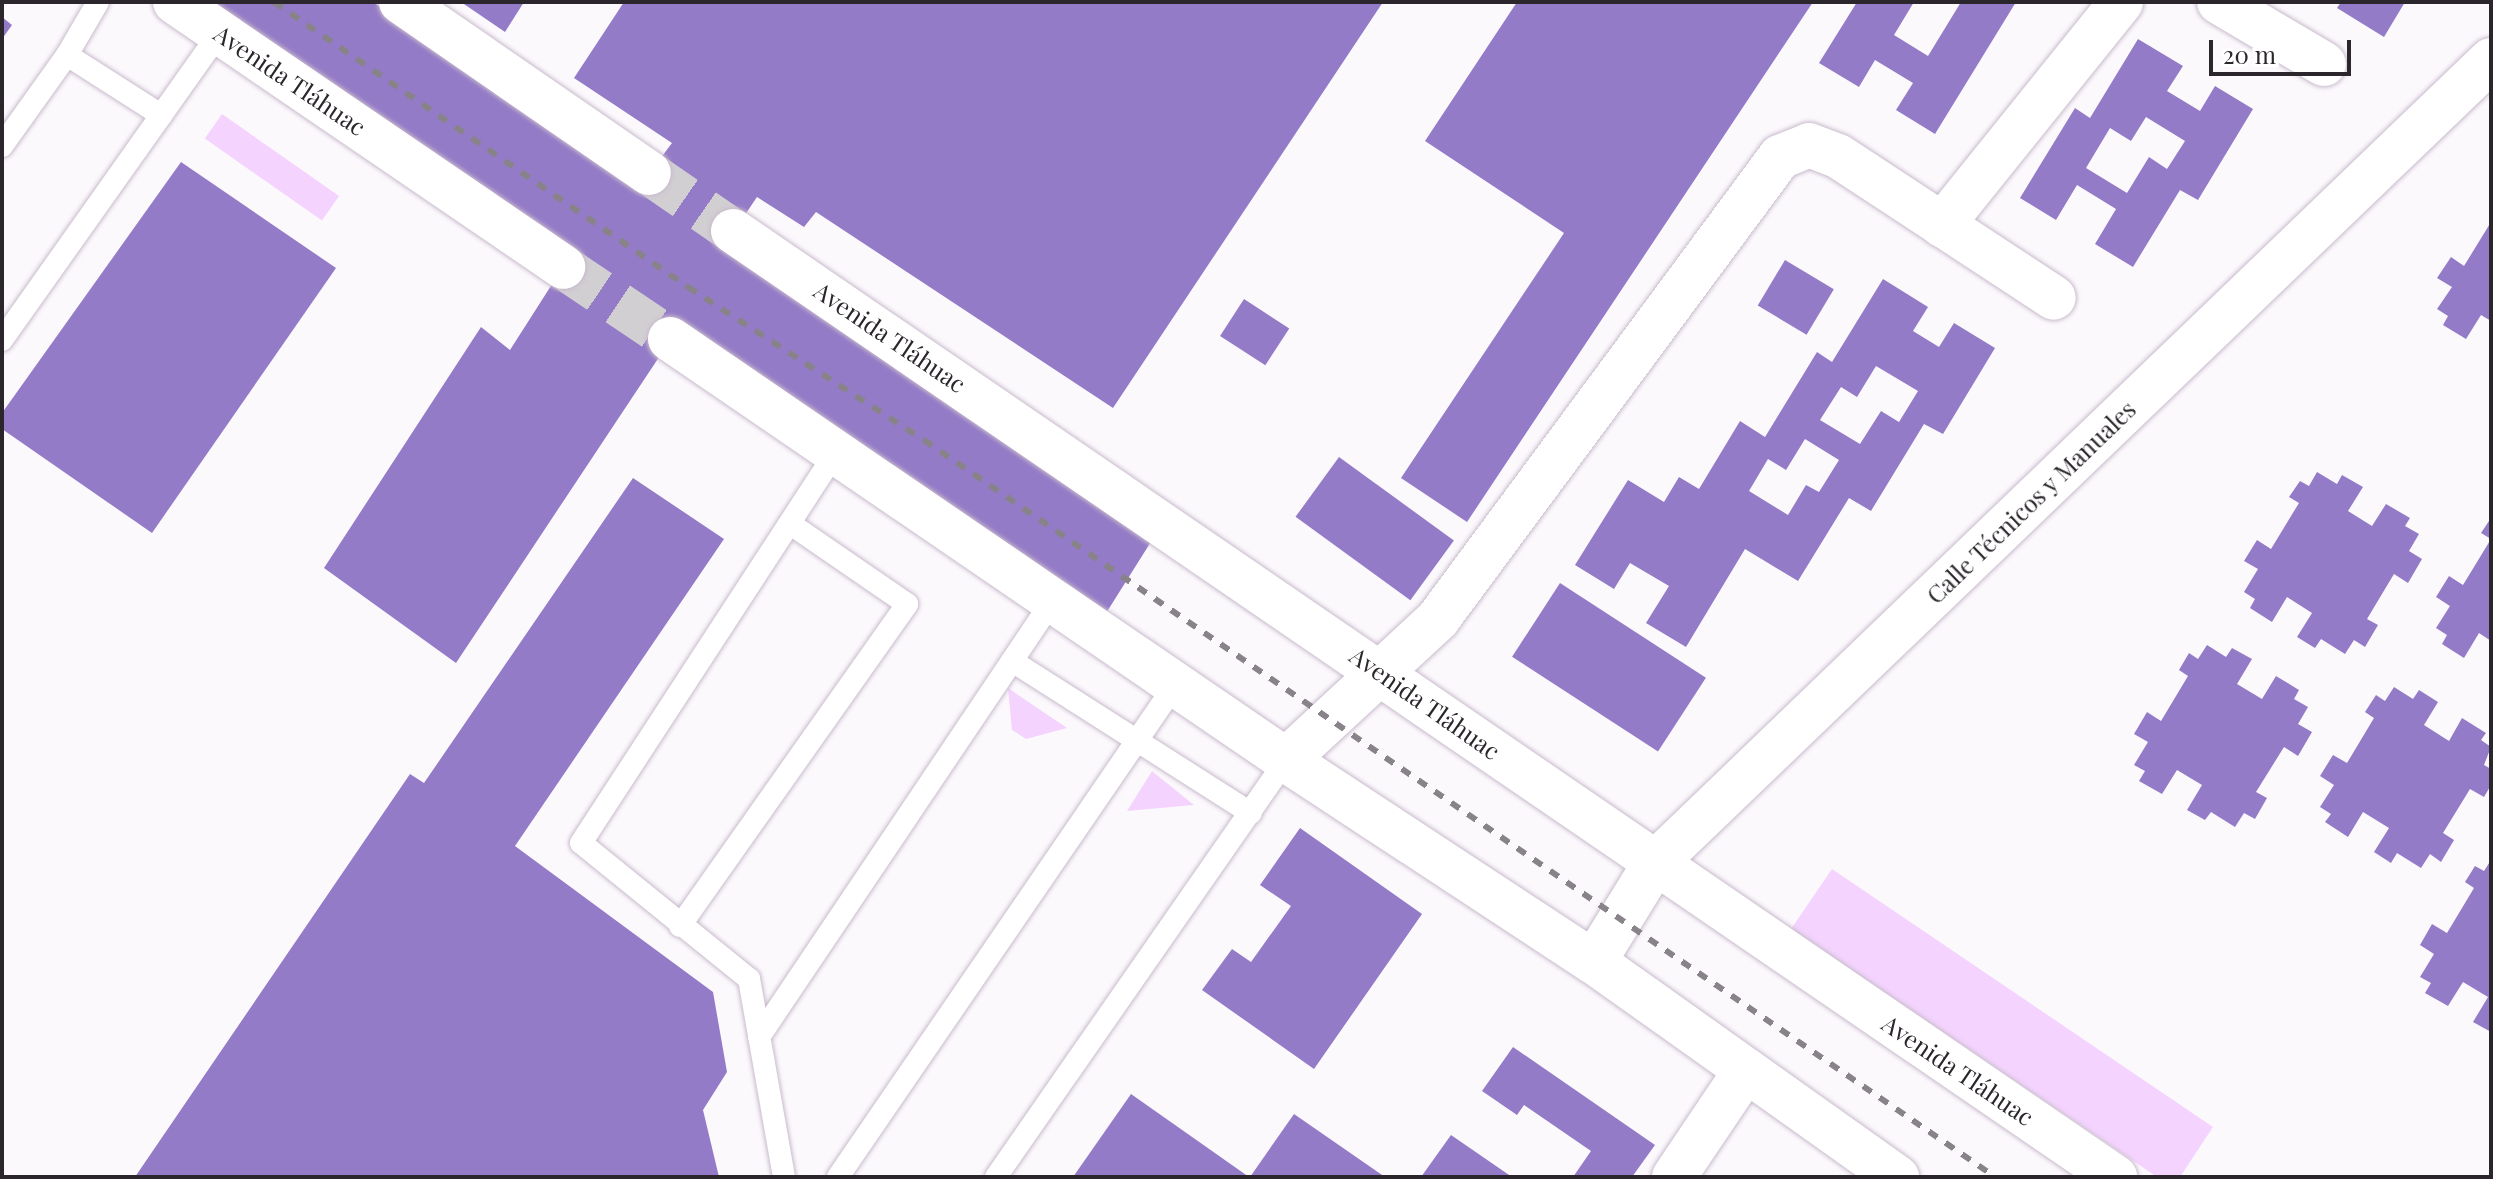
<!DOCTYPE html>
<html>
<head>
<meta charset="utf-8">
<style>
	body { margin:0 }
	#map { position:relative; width:2493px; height:1179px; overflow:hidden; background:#fcf9fd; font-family:"Playfair Display",serif }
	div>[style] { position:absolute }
	.green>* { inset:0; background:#f4d4fe; transform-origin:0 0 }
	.building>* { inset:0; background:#947bc7; transform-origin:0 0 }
	.secondary-tunnel>* { height:44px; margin-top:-22px; transform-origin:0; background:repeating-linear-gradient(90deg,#d2cfd3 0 44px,transparent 0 66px) }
	.roads { filter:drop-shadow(0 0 2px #c8bbcc) drop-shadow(0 0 2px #c8bbcc) }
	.lane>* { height:22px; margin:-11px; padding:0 11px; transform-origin:11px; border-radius:11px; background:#fff }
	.street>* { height:44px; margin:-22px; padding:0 22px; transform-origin:22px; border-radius:22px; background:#fff }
	.secondary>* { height:44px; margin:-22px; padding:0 22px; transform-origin:22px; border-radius:22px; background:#fff }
	.rail>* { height:6px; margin-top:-3px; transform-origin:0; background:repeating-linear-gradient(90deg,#888389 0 10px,transparent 0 20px) }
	span { translate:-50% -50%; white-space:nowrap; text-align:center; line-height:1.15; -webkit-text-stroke:8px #fff; paint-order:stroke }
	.street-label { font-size:24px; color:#2b262c }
	.frame { position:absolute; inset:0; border:4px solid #2b262c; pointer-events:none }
	.scale { position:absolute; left:2209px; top:40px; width:142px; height:36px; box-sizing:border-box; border:4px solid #2b262c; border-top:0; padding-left:10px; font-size:24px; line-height:28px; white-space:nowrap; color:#2b262c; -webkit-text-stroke:6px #fff; paint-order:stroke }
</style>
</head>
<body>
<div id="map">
	<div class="green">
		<div style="left:222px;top:114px;width:143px;height:30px;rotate:35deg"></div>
		<div style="clip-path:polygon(1008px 688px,1067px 728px,1026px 739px,1012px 730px)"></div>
		<div style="clip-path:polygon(1152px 771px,1194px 805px,1127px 811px)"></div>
		<div style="clip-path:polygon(1832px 869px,2213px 1127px,2180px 1177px,2157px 1177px,1791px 929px)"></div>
	</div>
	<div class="building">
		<div style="clip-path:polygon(195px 2px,373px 2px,642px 183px,672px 143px,574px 78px,624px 2px,1383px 2px,1113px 408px,816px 212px,804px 227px,757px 197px,726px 243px,1159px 529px,1103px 618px,681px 324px,456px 663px,324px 568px,481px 327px,510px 350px,563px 267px)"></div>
		<div style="clip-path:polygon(461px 2px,524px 2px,505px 32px)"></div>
		<div style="clip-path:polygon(1517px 2px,1813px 2px,1467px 522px,1401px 478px,1564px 233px,1425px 141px)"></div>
		<div style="clip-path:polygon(1857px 2px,1914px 2px,1894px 35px,1928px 56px,1961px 2px,2016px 2px,1935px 134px,1896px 110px,1913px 83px,1875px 60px,1859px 87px,1819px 63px)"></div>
		<div style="clip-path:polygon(2341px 2px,2405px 2px,2384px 37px,2337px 8px)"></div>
		<div style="clip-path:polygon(2px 17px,12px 25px,2px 39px)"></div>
		<div style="clip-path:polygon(evenodd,2138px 39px,2183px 66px,2167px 91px,2200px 111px,2215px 86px,2253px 109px,2198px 200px,2180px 190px,2133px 267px,2095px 244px,2116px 209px,2077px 185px,2056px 220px,2020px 198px,2075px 108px,2090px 118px,2138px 39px,2146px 117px,2185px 141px,2167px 169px,2149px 157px,2127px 193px,2086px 168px,2110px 128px,2131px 141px,2146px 117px)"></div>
		<div style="clip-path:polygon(181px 162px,336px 268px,152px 533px,2px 429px,2px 413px)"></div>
		<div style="clip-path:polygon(2491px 222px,2491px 321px,2481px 315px,2466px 339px,2443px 325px,2448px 316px,2437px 309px,2452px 287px,2437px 278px,2451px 257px,2464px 266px)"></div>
		<div style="left:1785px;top:260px;width:57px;height:53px;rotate:31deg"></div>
		<div style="clip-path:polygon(evenodd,1883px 279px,1928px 307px,1913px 331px,1939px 347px,1954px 323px,1995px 348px,1943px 434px,1924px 424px,1871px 511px,1849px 498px,1798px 581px,1745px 549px,1686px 647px,1646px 623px,1669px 586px,1630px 563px,1614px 589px,1575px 565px,1628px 480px,1664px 502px,1679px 477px,1699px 489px,1740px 421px,1765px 437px,1817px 352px,1832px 362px,1883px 279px,1876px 366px,1918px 391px,1899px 422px,1881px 411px,1860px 444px,1820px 420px,1841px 387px,1857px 397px,1876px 366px,1883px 279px,1805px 439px,1839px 460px,1819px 492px,1806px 485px,1788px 515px,1749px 491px,1768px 459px,1786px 470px,1805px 439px)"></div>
		<div style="left:1244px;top:299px;width:54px;height:44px;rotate:33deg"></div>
		<div style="left:1339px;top:457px;width:142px;height:74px;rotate:36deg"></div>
		<div style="clip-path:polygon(2317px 472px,2337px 484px,2342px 475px,2363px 487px,2348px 511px,2372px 526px,2386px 504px,2410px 518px,2405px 526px,2419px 534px,2409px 551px,2422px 559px,2408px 583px,2394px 574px,2367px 619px,2378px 625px,2365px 647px,2354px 640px,2345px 654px,2321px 639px,2315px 648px,2297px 637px,2312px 613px,2287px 597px,2272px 622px,2250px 608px,2255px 599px,2244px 592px,2258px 569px,2244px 561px,2257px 540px,2271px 549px,2299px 503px,2289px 497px,2300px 481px,2309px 486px)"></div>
		<div style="clip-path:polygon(633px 478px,724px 539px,515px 846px,713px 992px,727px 1072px,703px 1110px,719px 1177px,135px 1177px,410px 774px,424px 783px)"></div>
		<div style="clip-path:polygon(2491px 518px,2491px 641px,2479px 633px,2464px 658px,2442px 644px,2447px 635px,2436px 628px,2450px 606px,2436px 597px,2449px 576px,2463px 585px,2491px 539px,2481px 533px)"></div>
		<div style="left:1560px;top:583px;width:174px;height:88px;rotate:33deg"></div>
		<div style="clip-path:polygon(2207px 645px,2226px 657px,2232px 648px,2252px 659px,2237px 684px,2262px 699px,2276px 676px,2299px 690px,2294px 699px,2308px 707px,2298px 724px,2312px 732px,2298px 756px,2284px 747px,2256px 792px,2267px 798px,2255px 819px,2244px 813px,2235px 827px,2211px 812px,2205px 820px,2187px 810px,2202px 785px,2177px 770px,2162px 794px,2139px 781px,2145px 771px,2134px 765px,2148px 742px,2134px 734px,2147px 712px,2161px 721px,2188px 676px,2179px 670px,2189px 653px,2198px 659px)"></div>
		<div style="clip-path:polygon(2394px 687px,2413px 699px,2419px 690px,2438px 702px,2424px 725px,2449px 741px,2462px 718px,2486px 733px,2481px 740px,2491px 747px,2484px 765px,2491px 769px,2491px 785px,2484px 797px,2470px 789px,2443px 833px,2454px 840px,2441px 862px,2430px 854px,2421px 868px,2397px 853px,2391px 863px,2374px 852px,2389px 828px,2363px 812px,2348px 837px,2325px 822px,2331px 814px,2320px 807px,2334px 785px,2320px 776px,2333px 755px,2347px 763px,2374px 718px,2365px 712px,2376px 695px,2385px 701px)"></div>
		<div style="clip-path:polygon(1300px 828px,1422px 914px,1314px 1069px,1202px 990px,1232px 949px,1251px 962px,1291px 906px,1260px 885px)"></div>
		<div style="clip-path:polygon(2491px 860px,2491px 1032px,2473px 1022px,2488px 997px,2463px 982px,2448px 1006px,2425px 993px,2431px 983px,2420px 977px,2434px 954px,2420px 945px,2432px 924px,2447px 933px,2474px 888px,2465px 882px,2475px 866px,2484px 871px)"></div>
		<div style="clip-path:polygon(1513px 1047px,1655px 1145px,1632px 1177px,1573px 1177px,1591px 1151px,1524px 1105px,1517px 1115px,1482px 1091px)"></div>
		<div style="clip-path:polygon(1131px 1094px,1249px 1177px,1073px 1177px)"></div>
		<div style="clip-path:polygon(1294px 1114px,1385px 1177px,1250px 1177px)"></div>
		<div style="clip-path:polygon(1451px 1135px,1512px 1177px,1421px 1177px)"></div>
	</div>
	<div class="secondary-tunnel">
		<div style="left:649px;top:173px;width:102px;rotate:34.6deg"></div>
		<div style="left:563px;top:267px;width:129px;rotate:33.9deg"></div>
	</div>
	<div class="roads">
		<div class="lane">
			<div style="left:67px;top:55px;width:112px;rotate:32.6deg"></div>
			<div style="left:2px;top:146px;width:112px;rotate:-54.5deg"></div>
			<div style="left:67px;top:55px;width:61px;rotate:-59.7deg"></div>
			<div style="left:2px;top:340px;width:377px;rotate:-54.7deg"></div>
			<div style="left:1012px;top:661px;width:283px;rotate:32.5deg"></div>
			<div style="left:680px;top:926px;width:394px;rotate:-54.8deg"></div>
			<div style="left:907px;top:604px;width:140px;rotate:-145.5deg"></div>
			<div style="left:759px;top:1037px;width:527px;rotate:-56.07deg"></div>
			<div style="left:784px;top:1177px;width:201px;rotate:-100deg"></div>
			<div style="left:749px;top:979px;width:216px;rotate:-141deg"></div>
			<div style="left:581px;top:843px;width:467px;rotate:-56.9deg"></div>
			<div style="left:838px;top:1177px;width:596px;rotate:-55.59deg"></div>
			<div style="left:996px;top:1177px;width:508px;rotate:-55.18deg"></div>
		</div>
		<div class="street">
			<div style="left:2219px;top:2px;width:122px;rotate:30.6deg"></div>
			<div style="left:1942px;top:225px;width:286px;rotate:-51.2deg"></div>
			<div style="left:1286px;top:760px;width:207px;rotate:-42.8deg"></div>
			<div style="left:1438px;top:619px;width:575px;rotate:-53.49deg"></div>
			<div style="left:1780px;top:157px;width:31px;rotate:-22deg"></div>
			<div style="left:1809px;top:145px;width:31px;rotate:21deg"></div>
			<div style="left:1838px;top:156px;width:258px;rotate:33.3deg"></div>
			<div style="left:1674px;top:1177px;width:129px;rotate:-56.1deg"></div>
		</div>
		<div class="secondary">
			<div style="left:175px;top:2px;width:470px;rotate:34.3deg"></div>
			<div style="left:401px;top:2px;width:301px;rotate:34.6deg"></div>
			<div style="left:733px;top:231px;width:1675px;rotate:34.39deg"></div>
			<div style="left:670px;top:339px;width:746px;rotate:34.35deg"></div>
			<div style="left:1286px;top:760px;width:368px;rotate:33.3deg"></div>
			<div style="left:1594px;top:962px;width:372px;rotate:35.4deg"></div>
			<div style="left:1594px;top:962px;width:116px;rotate:-58.4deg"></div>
			<div style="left:1655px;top:863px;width:1159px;rotate:-43.85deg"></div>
		</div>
	</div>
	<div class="rail">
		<div style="left:274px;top:2px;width:503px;rotate:34.54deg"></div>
		<div style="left:688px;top:287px;width:281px;rotate:33deg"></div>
		<div style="left:924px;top:440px;width:1300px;rotate:34.53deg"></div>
	</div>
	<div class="street-label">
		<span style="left:290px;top:80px;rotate:34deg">Avenida Tláhuac</span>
		<span style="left:890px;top:337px;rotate:34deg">Avenida Tláhuac</span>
		<span style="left:2031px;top:502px;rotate:-44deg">Calle Técnicos y Manuales</span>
		<span style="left:1425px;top:703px;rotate:35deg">Avenida Tláhuac</span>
		<span style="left:1958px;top:1070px;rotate:34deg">Avenida Tláhuac</span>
	</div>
	<div class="frame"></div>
	<div class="scale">20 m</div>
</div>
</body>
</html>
